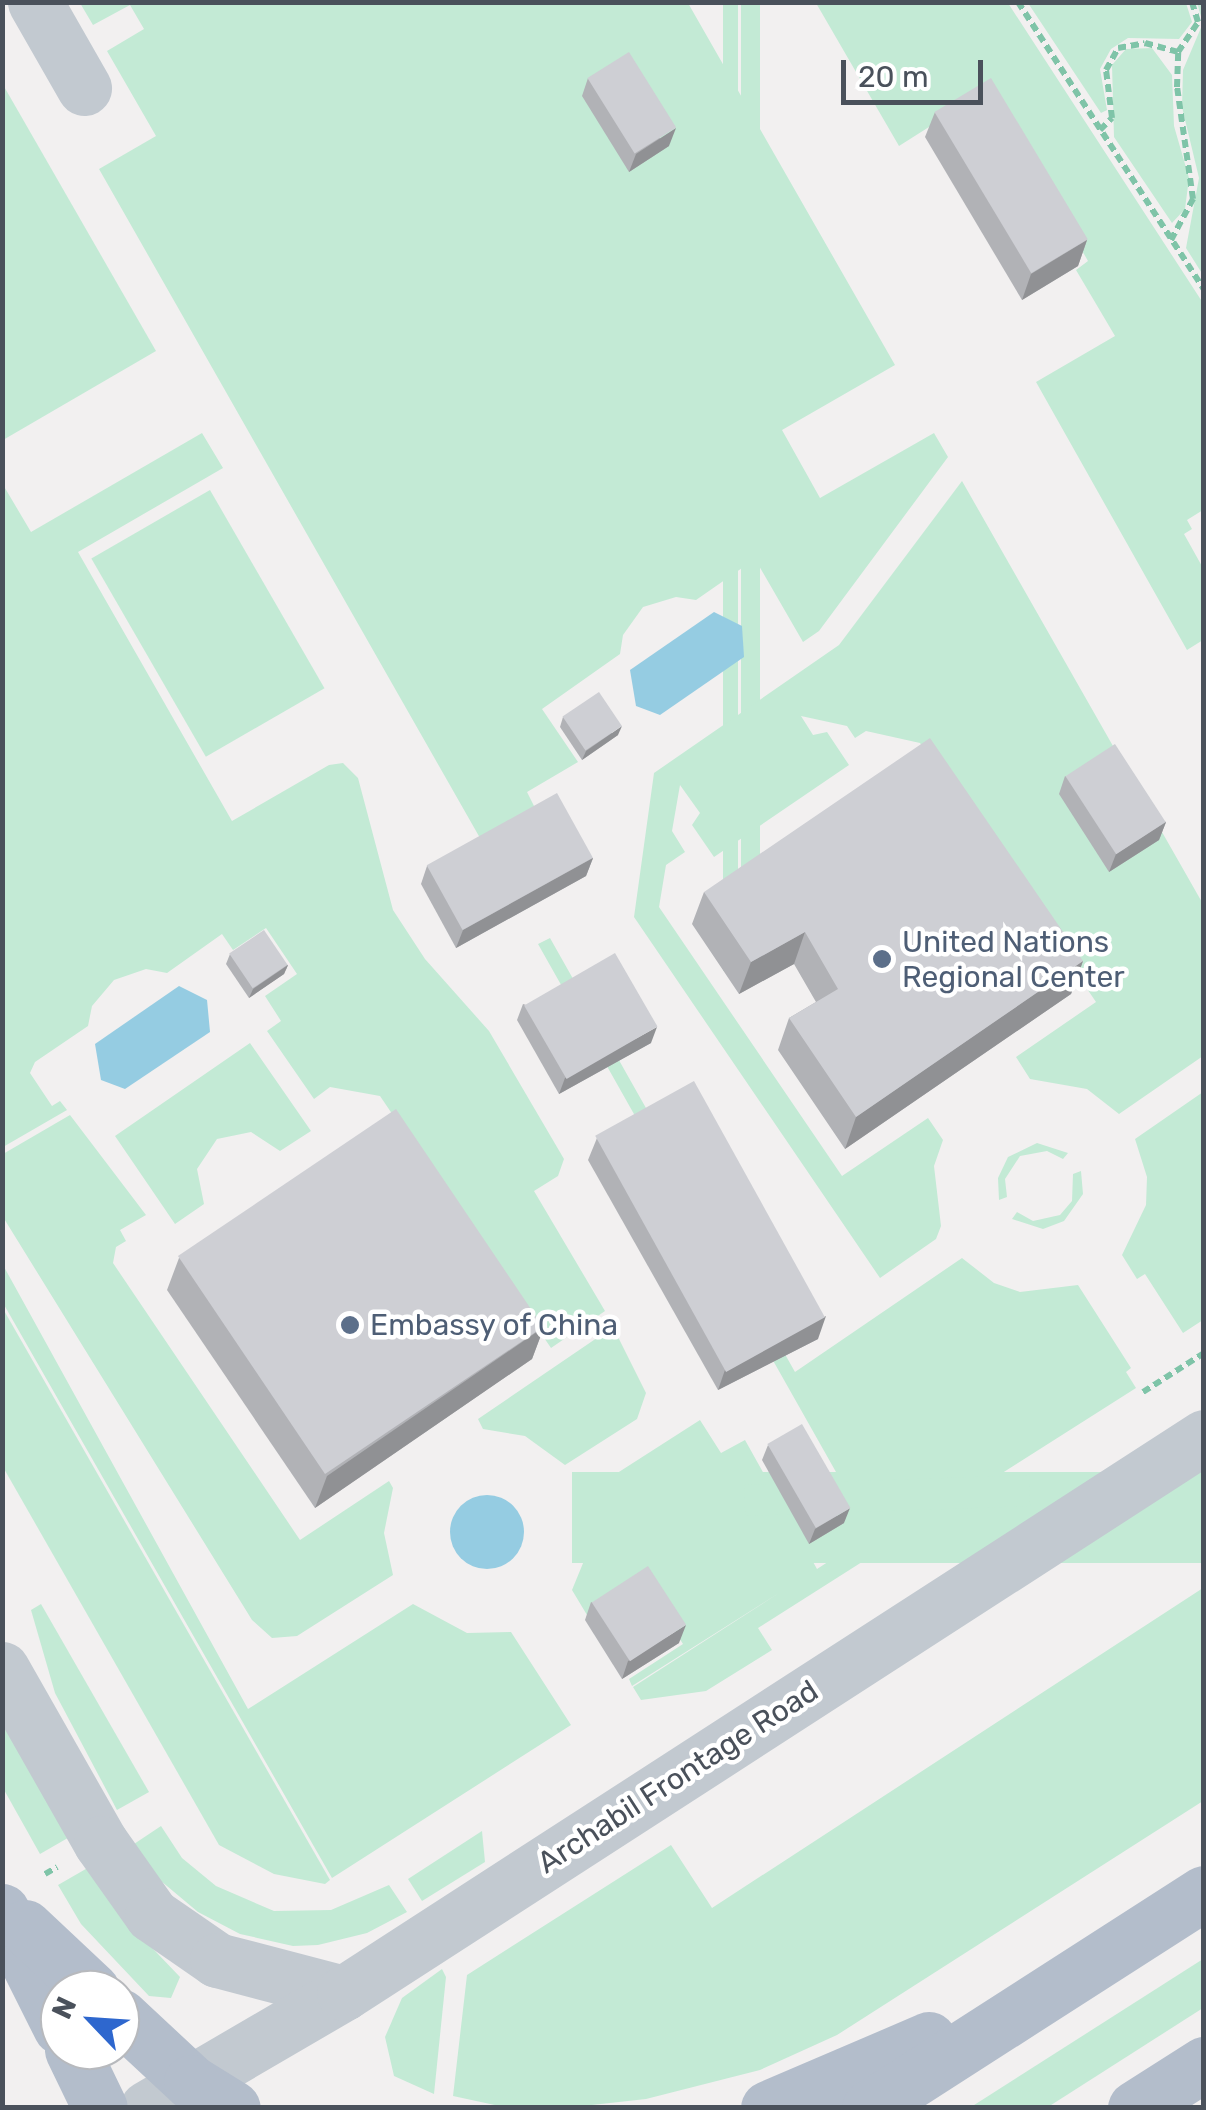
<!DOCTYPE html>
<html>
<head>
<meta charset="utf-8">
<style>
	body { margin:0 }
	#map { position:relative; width:1206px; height:2110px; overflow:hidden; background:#f2f0f0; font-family:Rubik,sans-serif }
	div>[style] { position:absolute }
	.green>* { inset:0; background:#c3ead5; transform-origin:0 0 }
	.water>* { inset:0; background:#95cce2 }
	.round { border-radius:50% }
	.path>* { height:6px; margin-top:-3px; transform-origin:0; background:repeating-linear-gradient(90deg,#7fc4a8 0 8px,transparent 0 13px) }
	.minor>* { height:55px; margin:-27.5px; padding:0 27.5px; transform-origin:27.5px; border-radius:27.5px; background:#c2c9d0 }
	.major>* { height:55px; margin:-27.5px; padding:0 27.5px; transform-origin:27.5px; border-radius:27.5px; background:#b3bdcb }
	.wall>* { inset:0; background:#b1b2b6 }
	.shaded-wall>* { inset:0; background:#909194 }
	.building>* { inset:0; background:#cecfd4; transform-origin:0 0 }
	.dots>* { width:28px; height:28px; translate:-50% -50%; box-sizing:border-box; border:5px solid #fff; border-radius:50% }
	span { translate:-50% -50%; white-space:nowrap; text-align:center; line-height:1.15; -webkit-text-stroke:9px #fff; paint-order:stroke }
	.service-label { font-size:30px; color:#4e5e75 }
	.left { translate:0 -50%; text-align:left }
	.street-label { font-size:30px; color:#4a515b }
	.frame { position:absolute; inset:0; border:5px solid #4a515b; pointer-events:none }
	.north { position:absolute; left:40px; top:1970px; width:100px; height:100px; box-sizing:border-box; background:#fff; border:2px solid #b7b9bd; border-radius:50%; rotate:295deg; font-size:28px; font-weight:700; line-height:40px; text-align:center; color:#4a515b }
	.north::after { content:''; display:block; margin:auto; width:35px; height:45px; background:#2e67ce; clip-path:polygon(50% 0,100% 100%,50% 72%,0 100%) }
	.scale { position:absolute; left:841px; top:60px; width:142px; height:45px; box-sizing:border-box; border:5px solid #4a515b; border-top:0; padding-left:12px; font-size:30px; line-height:35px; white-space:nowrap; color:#4a515b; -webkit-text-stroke:8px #fff; paint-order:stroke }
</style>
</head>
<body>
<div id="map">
	<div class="green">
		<div style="clip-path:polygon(80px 3px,688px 3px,895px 365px,782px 430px,820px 498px,934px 433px,948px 457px,819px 631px,803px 642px,755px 559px,696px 600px,676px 597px,643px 607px,623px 635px,620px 654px,542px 709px,578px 762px,527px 792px,538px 814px,484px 845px,99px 169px,156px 136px,107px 51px,144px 29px,130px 5px,93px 25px)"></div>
		<div style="left:723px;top:3px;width:15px;height:968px"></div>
		<div style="left:741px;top:3px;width:19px;height:932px"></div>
		<div style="clip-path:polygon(816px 3px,1008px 3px,1203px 303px,1203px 510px,1187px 520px,1192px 529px,1184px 534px,1203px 568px,1203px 640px,1187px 650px,1036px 382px,1115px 336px,1076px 270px,1088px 261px,989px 89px,899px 146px)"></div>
		<div style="clip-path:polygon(1028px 3px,1186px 3px,1192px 22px,1179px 39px,1128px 38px,1111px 49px,1100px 69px,1107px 110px,1101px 113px)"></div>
		<div style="clip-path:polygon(1197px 3px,1204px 3px,1203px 275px,1186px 248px,1199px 178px,1182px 107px,1183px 70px,1203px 23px)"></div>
		<div style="clip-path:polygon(1152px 48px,1172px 75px,1174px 126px,1189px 178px,1185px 209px,1172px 223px,1114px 137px,1112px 65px,1126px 49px)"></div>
		<div style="clip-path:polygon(2px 83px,156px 351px,3px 440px,2px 440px)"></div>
		<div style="clip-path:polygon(202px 433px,223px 468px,78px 552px,232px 821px,329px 765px,343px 763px,358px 778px,393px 910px,425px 959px,489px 1031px,564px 1159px,558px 1176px,534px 1191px,605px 1311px,551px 1348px,380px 1096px,330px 1087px,314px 1099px,267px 1031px,281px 1021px,265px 996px,297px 974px,266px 928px,233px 950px,222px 934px,167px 973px,146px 969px,114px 980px,92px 1006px,88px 1026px,35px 1062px,30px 1073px,52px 1106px,60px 1101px,67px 1110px,3px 1147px,2px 483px,31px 532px)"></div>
		<div style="clip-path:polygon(962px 481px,1203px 904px,1203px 1056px,1119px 1114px,1087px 1089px,1030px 1079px,1016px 1057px,1096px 1002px,920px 743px,866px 731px,855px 738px,847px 726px,801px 716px,813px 735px,827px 732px,849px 765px,714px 857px,692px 825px,700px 813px,680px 785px,672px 831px,685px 852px,666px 865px,659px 907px,842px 1176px,928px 1118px,943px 1140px,934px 1166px,941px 1226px,936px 1239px,880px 1278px,634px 917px,654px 773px,839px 645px)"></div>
		<div style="left:210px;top:490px;width:229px;height:137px;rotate:60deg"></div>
		<div style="clip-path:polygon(550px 938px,795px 1372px,962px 1258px,994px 1283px,1020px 1292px,1078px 1285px,1131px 1368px,1126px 1372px,1136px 1388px,758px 1628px,772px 1650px,706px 1691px,641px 1700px,633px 1687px,779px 1593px,632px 1686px,629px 1679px,683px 1644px,642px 1580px,587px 1615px,572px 1590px,588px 1551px,583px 1495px,700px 1420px,721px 1453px,745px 1440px,817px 1569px,871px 1534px,538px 944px)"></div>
		<div style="clip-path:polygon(250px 1043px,311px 1131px,280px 1151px,251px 1132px,217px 1139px,197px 1169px,204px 1204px,175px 1224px,115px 1136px)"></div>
		<div style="clip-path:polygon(1203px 1092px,1203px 1320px,1183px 1333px,1145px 1274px,1137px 1279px,1122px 1255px,1146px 1205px,1147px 1177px,1135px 1139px)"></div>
		<div style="clip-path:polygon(70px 1115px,146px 1215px,120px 1230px,126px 1241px,116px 1247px,113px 1263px,300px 1540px,389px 1481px,393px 1488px,384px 1533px,393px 1575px,297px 1636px,272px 1638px,252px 1620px,3px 1217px,3px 1154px)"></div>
		<div style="clip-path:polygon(1037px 1143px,1068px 1153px,1063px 1159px,1047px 1151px,1020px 1156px,1005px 1179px,1007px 1197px,999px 1200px,998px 1178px,1008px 1157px)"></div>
		<div style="clip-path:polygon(1081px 1171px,1083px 1194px,1064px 1221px,1043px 1229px,1012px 1219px,1017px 1212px,1033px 1221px,1060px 1215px,1072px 1201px,1073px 1174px)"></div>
		<div style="clip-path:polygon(3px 1265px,248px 1709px,413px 1604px,467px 1633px,511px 1632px,571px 1725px,332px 1878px,3px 1303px)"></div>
		<div style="clip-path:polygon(2px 1307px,330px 1880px,325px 1884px,274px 1874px,219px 1845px,3px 1467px)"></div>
		<div style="clip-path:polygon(613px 1327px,646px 1393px,637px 1419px,565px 1465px,525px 1436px,483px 1429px,478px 1419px)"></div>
		<div style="left:1203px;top:1472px;width:91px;height:631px;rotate:90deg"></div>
		<div style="left:1029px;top:1475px;width:31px;height:285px;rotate:88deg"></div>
		<div style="clip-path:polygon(1203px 1588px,1203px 1801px,837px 2035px,760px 2070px,646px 2099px,592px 2105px,504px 2107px,453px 2096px,467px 1975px,671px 1845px,712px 1908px)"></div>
		<div style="clip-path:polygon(41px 1604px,149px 1792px,117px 1810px,55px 1693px,31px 1610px)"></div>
		<div style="clip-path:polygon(2px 1711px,73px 1835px,40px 1854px,3px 1788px)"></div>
		<div style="clip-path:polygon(161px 1826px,182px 1858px,216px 1886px,274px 1911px,331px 1910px,389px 1885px,407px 1912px,367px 1933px,318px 1945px,293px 1946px,240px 1934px,198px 1912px,155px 1876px,134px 1844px)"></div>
		<div style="clip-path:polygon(482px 1831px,485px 1862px,422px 1901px,408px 1879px)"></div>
		<div style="clip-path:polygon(91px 1866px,135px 1930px,180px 1977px,171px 1998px,149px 1996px,81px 1924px,58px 1885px)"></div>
		<div style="clip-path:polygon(1203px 1959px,1203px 2008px,1048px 2107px,971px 2107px)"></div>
		<div style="clip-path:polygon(442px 1969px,446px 1977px,434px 2094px,394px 2076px,385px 2037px,402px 1998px)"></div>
	</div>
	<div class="water">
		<div style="clip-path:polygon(714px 612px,742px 626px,744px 657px,660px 715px,636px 706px,630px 670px)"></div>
		<div style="clip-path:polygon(179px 986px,207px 1000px,210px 1032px,125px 1089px,101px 1080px,95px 1044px)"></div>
		<div class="round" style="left:450px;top:1495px;width:74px;height:74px"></div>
	</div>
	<div class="path">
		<div style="left:1018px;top:2px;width:342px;rotate:57.1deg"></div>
		<div style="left:1100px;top:130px;width:17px;rotate:-45deg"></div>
		<div style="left:1112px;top:118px;width:48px;rotate:-97.1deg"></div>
		<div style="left:1106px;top:70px;width:25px;rotate:-61deg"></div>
		<div style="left:1118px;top:48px;width:27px;rotate:-10deg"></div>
		<div style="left:1145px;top:43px;width:34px;rotate:15deg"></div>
		<div style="left:1171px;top:240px;width:47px;rotate:-61.8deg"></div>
		<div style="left:1193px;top:199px;width:113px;rotate:-98.1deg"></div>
		<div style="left:1177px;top:87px;width:35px;rotate:-88deg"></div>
		<div style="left:1178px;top:52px;width:36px;rotate:-56deg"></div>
		<div style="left:1198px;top:22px;width:21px;rotate:-107deg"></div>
		<div style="left:1143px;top:1392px;width:72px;rotate:-32.6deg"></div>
		<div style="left:45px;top:1874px;width:14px;rotate:-30deg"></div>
	</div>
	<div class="minor">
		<div style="left:35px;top:2px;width:99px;rotate:60.3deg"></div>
		<div style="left:2px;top:1669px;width:200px;rotate:60.4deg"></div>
		<div style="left:101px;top:1843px;width:88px;rotate:54.7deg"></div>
		<div style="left:152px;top:1915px;width:79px;rotate:34.7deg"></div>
		<div style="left:217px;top:1960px;width:131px;rotate:14.6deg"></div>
		<div style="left:147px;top:2108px;width:228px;rotate:-30.3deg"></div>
		<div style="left:344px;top:1993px;width:1024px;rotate:-32.88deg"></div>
	</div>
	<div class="major">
		<div style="left:2px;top:1911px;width:130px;rotate:63.4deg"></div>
		<div style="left:25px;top:1927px;width:92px;rotate:43.2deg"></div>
		<div style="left:120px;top:2016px;width:97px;rotate:42.9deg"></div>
		<div style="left:191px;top:2082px;width:49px;rotate:31.8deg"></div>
		<div style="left:72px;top:2050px;width:64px;rotate:64.2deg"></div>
		<div style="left:768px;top:2108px;width:175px;rotate:-23.2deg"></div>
		<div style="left:869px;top:2108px;width:398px;rotate:-32.7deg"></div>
		<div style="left:1135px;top:2108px;width:82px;rotate:-32.5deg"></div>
	</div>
	<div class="wall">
		<div style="clip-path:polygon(588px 78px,669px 146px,629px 172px,582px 96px)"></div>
		<div style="clip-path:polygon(935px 112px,1087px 240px,1078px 266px,1022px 300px,925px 137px)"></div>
		<div style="clip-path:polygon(563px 717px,618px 735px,582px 760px,560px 727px)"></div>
		<div style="clip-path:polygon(1065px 776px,1166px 822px,1159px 840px,1109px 872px,1059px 794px)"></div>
		<div style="clip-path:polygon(593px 858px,586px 876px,456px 948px,421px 884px,427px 866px)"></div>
		<div style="clip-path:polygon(704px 892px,1083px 961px,1071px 994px,845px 1149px,778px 1050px,789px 1018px,816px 1002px,794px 964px,739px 994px,692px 924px)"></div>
		<div style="clip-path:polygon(230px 954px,288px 965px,284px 974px,249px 998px,226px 964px)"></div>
		<div style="clip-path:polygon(523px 1004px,651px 1043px,559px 1094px,517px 1020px)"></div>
		<div style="clip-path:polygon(597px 1138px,818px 1339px,718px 1390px,588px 1160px)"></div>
		<div style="clip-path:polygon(179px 1258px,544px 1327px,532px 1359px,315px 1508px,167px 1290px)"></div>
		<div style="clip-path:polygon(768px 1445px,844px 1523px,809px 1544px,762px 1460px)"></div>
		<div style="clip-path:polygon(591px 1602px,679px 1643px,622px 1679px,585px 1620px)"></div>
	</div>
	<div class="shaded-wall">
		<div style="clip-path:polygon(676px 128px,669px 146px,629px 172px,636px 154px)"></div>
		<div style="clip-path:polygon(1087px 240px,1078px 266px,1022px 300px,1031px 274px)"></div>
		<div style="clip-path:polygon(622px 726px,618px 735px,582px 760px,586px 751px)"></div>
		<div style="clip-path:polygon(1166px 822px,1159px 840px,1109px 872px,1116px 854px)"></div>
		<div style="clip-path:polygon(593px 858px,586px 876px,456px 948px,463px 930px)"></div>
		<div style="clip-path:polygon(805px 932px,794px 964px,739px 994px,751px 962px)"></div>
		<div style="clip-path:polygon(1083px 961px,1071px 994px,845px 1149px,856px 1117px)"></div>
		<div style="clip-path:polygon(288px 965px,284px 974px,249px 998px,253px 989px)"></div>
		<div style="clip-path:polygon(657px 1027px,651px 1043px,559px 1094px,565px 1078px)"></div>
		<div style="clip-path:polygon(826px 1316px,818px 1339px,718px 1390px,726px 1367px)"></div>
		<div style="clip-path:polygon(544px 1327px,532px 1359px,315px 1508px,327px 1476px)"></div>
		<div style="clip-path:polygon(850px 1508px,844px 1523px,809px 1544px,815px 1529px)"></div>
		<div style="clip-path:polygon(686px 1625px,679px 1643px,622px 1679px,628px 1661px)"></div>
	</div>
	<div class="building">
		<div style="left:629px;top:52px;width:89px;height:49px;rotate:58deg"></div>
		<div style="left:991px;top:78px;width:188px;height:66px;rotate:59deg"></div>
		<div style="left:599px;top:692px;width:41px;height:44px;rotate:56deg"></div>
		<div style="clip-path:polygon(930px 738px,1083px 961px,856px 1117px,789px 1018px,838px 989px,805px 932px,751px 962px,704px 892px)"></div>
		<div style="left:1115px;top:744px;width:93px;height:59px;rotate:57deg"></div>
		<div style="left:557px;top:793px;width:74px;height:149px;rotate:61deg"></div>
		<div style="left:264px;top:930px;width:42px;height:42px;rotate:56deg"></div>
		<div style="left:615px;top:953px;width:85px;height:105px;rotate:60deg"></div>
		<div style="left:694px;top:1081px;width:270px;height:113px;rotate:61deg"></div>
		<div style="left:396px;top:1109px;width:263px;height:263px;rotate:56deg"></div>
		<div style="left:802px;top:1424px;width:97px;height:40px;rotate:60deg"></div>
		<div style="left:648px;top:1566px;width:70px;height:67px;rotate:57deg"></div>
	</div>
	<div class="dots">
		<div style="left:882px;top:959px;background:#5c6f8a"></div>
		<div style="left:350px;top:1325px;background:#5c6f8a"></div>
	</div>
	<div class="service-label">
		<span class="left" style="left:902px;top:959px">United Nations<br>Regional Center</span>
		<span class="left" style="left:370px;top:1325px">Embassy of China</span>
	</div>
	<div class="street-label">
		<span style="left:678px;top:1777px;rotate:-33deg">Archabil Frontage Road</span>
	</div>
	<div class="frame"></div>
	<div class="north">N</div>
	<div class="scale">20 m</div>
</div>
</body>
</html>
